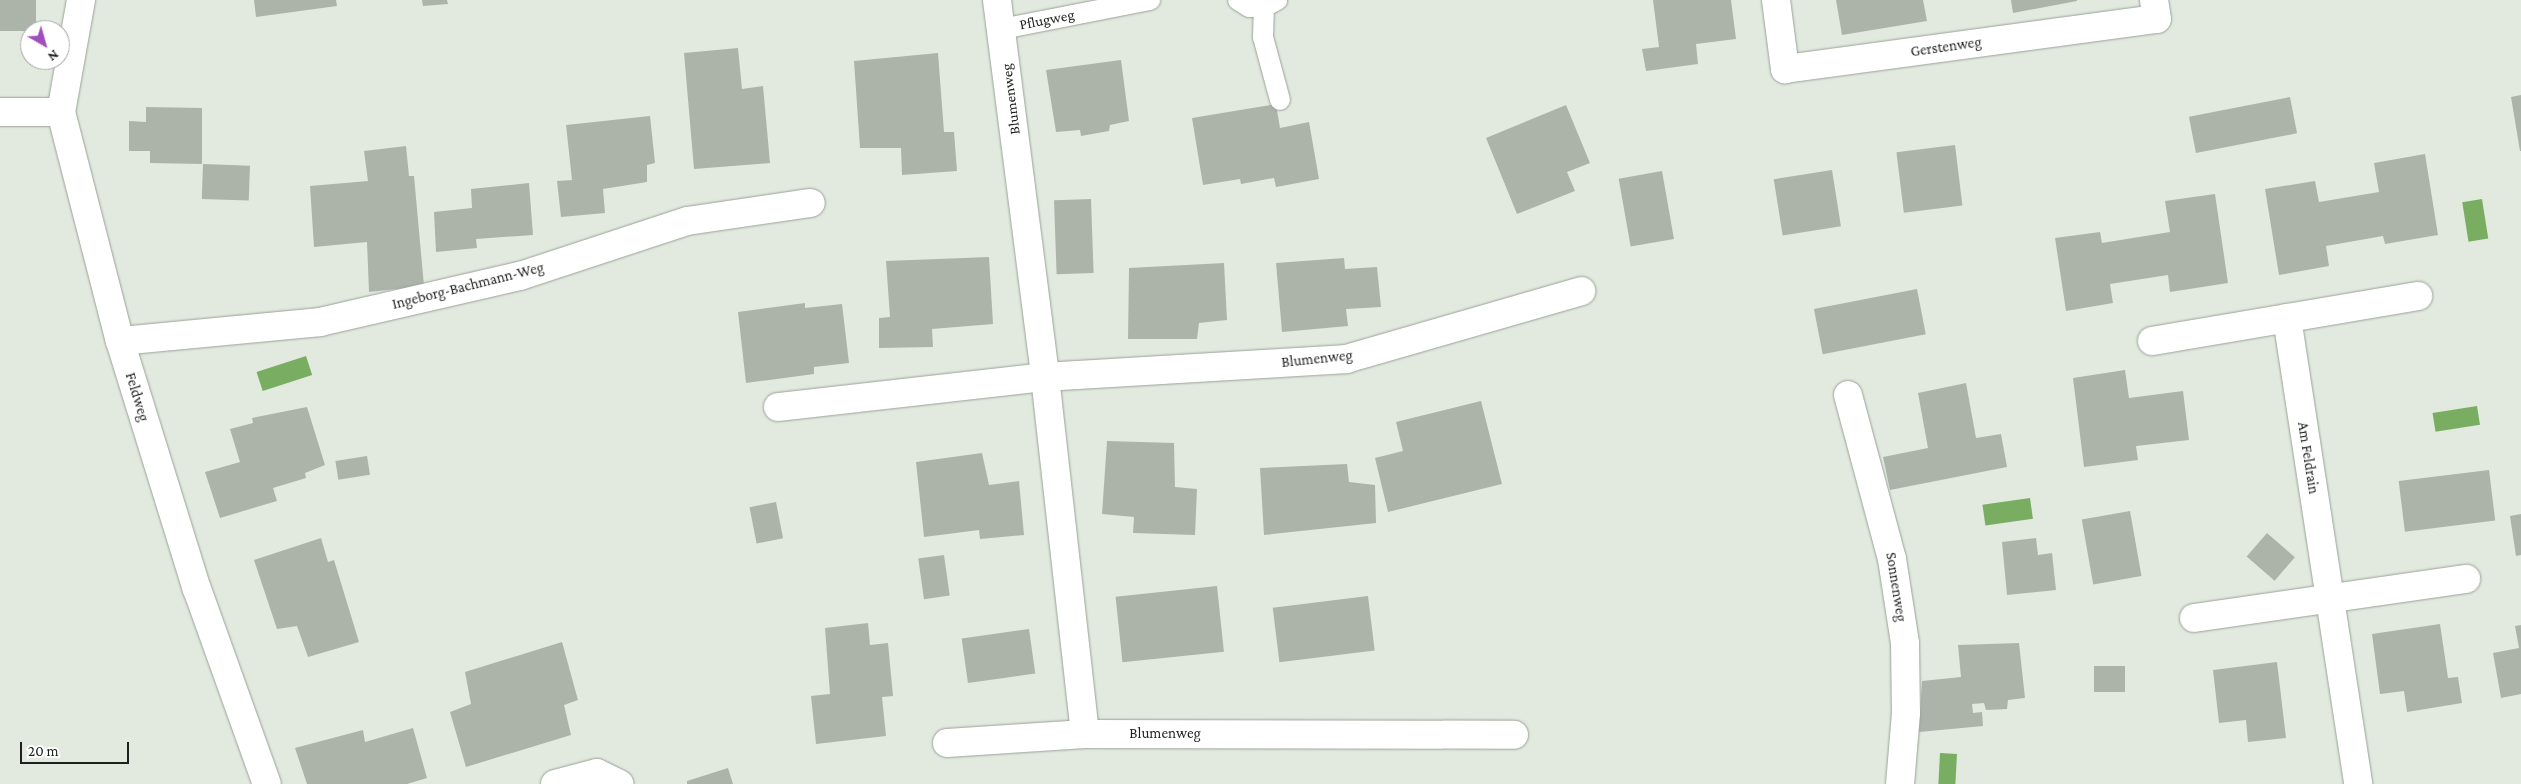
<!DOCTYPE html>
<html>
<head>
<meta charset="utf-8">
<style>
	body { margin:0 }
	#map { position:relative; width:2521px; height:784px; overflow:hidden; background:#e2eadf; font-family:"Crimson Pro",serif }
	div>[style] { position:absolute }
	.water>* { inset:0; background:#79ae62; transform-origin:0 0 }
	.building>* { inset:0; background:#acb4a9; transform-origin:0 0 }
	.roads { filter:drop-shadow(0 0 1px #9aa297) drop-shadow(0 0 1px #9aa297) }
	.lane>* { height:20px; margin:-10px; padding:0 10px; transform-origin:10px; border-radius:10px; background:#fff }
	.street>* { height:28px; margin:-14px; padding:0 14px; transform-origin:14px; border-radius:14px; background:#fff }
	span { translate:-50% -50%; white-space:nowrap; text-align:center; line-height:1.15; -webkit-text-stroke:4px #fff; paint-order:stroke }
	.street-label { font-size:15px; color:#1d201c }
	.north { position:absolute; left:20px; top:20px; width:50px; height:50px; box-sizing:border-box; background:#fff; border:1px solid #a5a6a4; border-radius:50%; rotate:142deg; font-size:14px; font-weight:700; line-height:20px; text-align:center; color:#1d201c }
	.north::after { content:''; display:block; margin:auto; width:18px; height:22px; background:#a24fbe; clip-path:polygon(50% 0,100% 100%,50% 72%,0 100%) }
	.scale { position:absolute; left:20px; top:742px; width:109px; height:22px; box-sizing:border-box; border:2px solid #1d201c; border-top:0; padding-left:6px; font-size:15px; line-height:18px; white-space:nowrap; color:#1d201c; -webkit-text-stroke:4px #fff; paint-order:stroke }
</style>
</head>
<body>
<div id="map">
	<div class="water">
		<div style="left:2482px;top:199px;width:40px;height:20px;rotate:81deg"></div>
		<div style="left:306px;top:356px;width:20px;height:52px;rotate:72deg"></div>
		<div style="left:2477px;top:406px;width:19px;height:45px;rotate:81deg"></div>
		<div style="left:2030px;top:498px;width:21px;height:48px;rotate:82deg"></div>
		<div style="left:1940px;top:753px;width:17px;height:31px;rotate:3deg"></div>
	</div>
	<div class="building">
		<div style="left:0;top:0;width:36px;height:31px"></div>
		<div style="clip-path:polygon(254px 0,336px 0,337px 6px,256px 17px)"></div>
		<div style="clip-path:polygon(422px 0,447px 0,448px 4px,423px 6px)"></div>
		<div style="clip-path:polygon(1653px 0,1731px 0,1736px 39px,1696px 44px,1698px 64px,1646px 71px,1642px 49px,1659px 47px)"></div>
		<div style="clip-path:polygon(1836px 0,1923px 0,1927px 21px,1842px 35px)"></div>
		<div style="clip-path:polygon(2011px 0,2077px 0,2077px 1px,2013px 13px)"></div>
		<div style="clip-path:polygon(738px 48px,742px 89px,763px 86px,770px 163px,694px 169px,684px 53px)"></div>
		<div style="clip-path:polygon(938px 53px,944px 132px,954px 132px,957px 171px,902px 175px,901px 148px,860px 148px,854px 61px)"></div>
		<div style="clip-path:polygon(1121px 60px,1129px 121px,1110px 125px,1109px 131px,1081px 136px,1080px 130px,1056px 132px,1046px 70px)"></div>
		<div style="clip-path:polygon(2521px 95px,2521px 151px,2520px 151px,2511px 97px)"></div>
		<div style="left:2290px;top:97px;width:37px;height:103px;rotate:79deg"></div>
		<div style="clip-path:polygon(1276px 104px,1280px 128px,1309px 122px,1319px 179px,1276px 187px,1274px 178px,1241px 184px,1240px 179px,1203px 185px,1192px 118px)"></div>
		<div style="clip-path:polygon(1566px 105px,1590px 163px,1567px 172px,1575px 191px,1517px 214px,1486px 138px)"></div>
		<div style="clip-path:polygon(146px 107px,202px 108px,202px 164px,150px 163px,150px 151px,129px 151px,129px 121px,146px 122px)"></div>
		<div style="clip-path:polygon(650px 116px,655px 163px,647px 165px,647px 182px,603px 189px,605px 213px,561px 217px,557px 181px,572px 180px,566px 125px)"></div>
		<div style="left:1955px;top:145px;width:61px;height:59px;rotate:83deg"></div>
		<div style="clip-path:polygon(406px 146px,409px 176px,414px 176px,424px 286px,369px 292px,367px 242px,314px 247px,310px 186px,368px 181px,364px 151px)"></div>
		<div style="clip-path:polygon(2425px 154px,2438px 235px,2385px 244px,2383px 236px,2326px 246px,2329px 266px,2279px 275px,2265px 189px,2315px 181px,2319px 202px,2379px 192px,2374px 163px)"></div>
		<div style="left:203px;top:164px;width:47px;height:35px;rotate:2deg"></div>
		<div style="left:1832px;top:170px;width:57px;height:59px;rotate:81deg"></div>
		<div style="left:1662px;top:171px;width:69px;height:44px;rotate:80deg"></div>
		<div style="clip-path:polygon(529px 183px,533px 235px,476px 239px,477px 248px,436px 252px,434px 212px,472px 208px,471px 189px)"></div>
		<div style="clip-path:polygon(2215px 194px,2228px 283px,2170px 292px,2168px 275px,2110px 284px,2113px 303px,2066px 311px,2055px 238px,2100px 232px,2102px 243px,2170px 232px,2165px 201px)"></div>
		<div style="left:1091px;top:199px;width:74px;height:37px;rotate:88deg"></div>
		<div style="clip-path:polygon(989px 257px,993px 324px,932px 329px,933px 347px,879px 348px,879px 318px,890px 317px,886px 261px)"></div>
		<div style="clip-path:polygon(1344px 258px,1345px 269px,1377px 267px,1381px 307px,1346px 309px,1348px 326px,1282px 332px,1276px 263px)"></div>
		<div style="clip-path:polygon(1224px 263px,1227px 320px,1199px 323px,1197px 339px,1128px 339px,1129px 268px)"></div>
		<div style="left:1917px;top:289px;width:46px;height:105px;rotate:79deg"></div>
		<div style="clip-path:polygon(805px 303px,805px 308px,842px 304px,849px 363px,814px 367px,814px 374px,746px 383px,738px 312px)"></div>
		<div style="clip-path:polygon(2125px 370px,2129px 398px,2183px 391px,2189px 440px,2136px 446px,2138px 460px,2084px 467px,2073px 378px)"></div>
		<div style="clip-path:polygon(1966px 383px,1976px 438px,2001px 434px,2007px 467px,1890px 490px,1883px 457px,1928px 448px,1918px 393px)"></div>
		<div style="clip-path:polygon(1481px 401px,1502px 484px,1388px 512px,1375px 458px,1403px 451px,1396px 422px)"></div>
		<div style="clip-path:polygon(307px 407px,325px 465px,305px 473px,306px 478px,273px 488px,277px 501px,220px 518px,205px 472px,240px 462px,230px 429px,253px 423px,252px 418px)"></div>
		<div style="clip-path:polygon(1107px 441px,1174px 443px,1175px 487px,1197px 489px,1195px 535px,1133px 533px,1134px 517px,1102px 514px)"></div>
		<div style="clip-path:polygon(982px 453px,989px 485px,1019px 481px,1024px 535px,980px 539px,979px 530px,924px 537px,916px 462px)"></div>
		<div style="left:367px;top:456px;width:19px;height:32px;rotate:81deg"></div>
		<div style="clip-path:polygon(1347px 464px,1349px 482px,1375px 485px,1376px 523px,1264px 535px,1260px 468px)"></div>
		<div style="left:2489px;top:470px;width:51px;height:91px;rotate:83deg"></div>
		<div style="left:776px;top:502px;width:37px;height:27px;rotate:79deg"></div>
		<div style="left:2130px;top:511px;width:66px;height:49px;rotate:80deg"></div>
		<div style="clip-path:polygon(2521px 514px,2521px 555px,2516px 556px,2510px 516px)"></div>
		<div style="left:2267px;top:533px;width:37px;height:31px;rotate:41deg"></div>
		<div style="clip-path:polygon(321px 538px,328px 562px,334px 560px,359px 642px,308px 657px,297px 626px,277px 629px,254px 560px)"></div>
		<div style="clip-path:polygon(2036px 538px,2038px 555px,2052px 553px,2056px 590px,2007px 595px,2002px 542px)"></div>
		<div style="left:944px;top:555px;width:41px;height:26px;rotate:82deg"></div>
		<div style="left:1217px;top:586px;width:66px;height:102px;rotate:84deg"></div>
		<div style="left:1368px;top:596px;width:55px;height:96px;rotate:83deg"></div>
		<div style="clip-path:polygon(868px 623px,870px 645px,888px 643px,893px 696px,882px 697px,886px 736px,816px 744px,811px 696px,830px 694px,825px 628px)"></div>
		<div style="clip-path:polygon(2440px 624px,2448px 678px,2458px 677px,2462px 703px,2407px 712px,2404px 691px,2380px 694px,2372px 634px)"></div>
		<div style="clip-path:polygon(2521px 625px,2521px 694px,2501px 698px,2493px 653px,2519px 648px,2515px 626px)"></div>
		<div style="left:1029px;top:629px;width:45px;height:68px;rotate:82deg"></div>
		<div style="clip-path:polygon(562px 642px,578px 700px,564px 705px,571px 735px,466px 767px,450px 712px,471px 704px,465px 672px)"></div>
		<div style="clip-path:polygon(2019px 643px,2025px 698px,2008px 700px,2007px 709px,1986px 710px,1984px 703px,1972px 704px,1973px 713px,1982px 712px,1983px 726px,1919px 732px,1922px 681px,1961px 677px,1958px 645px)"></div>
		<div style="clip-path:polygon(2277px 662px,2286px 738px,2248px 742px,2246px 720px,2219px 723px,2213px 670px)"></div>
		<div style="left:2094px;top:666px;width:31px;height:26px"></div>
		<div style="clip-path:polygon(413px 728px,427px 778px,407px 784px,307px 784px,295px 748px,363px 730px,365px 742px)"></div>
		<div style="clip-path:polygon(728px 768px,733px 784px,687px 784px,687px 781px)"></div>
	</div>
	<div class="roads">
		<div class="lane">
			<div style="left:1238px;top:0;width:13px;rotate:32deg"></div>
			<div style="left:1249px;top:7px;width:15px"></div>
			<div style="left:1264px;top:7px;width:15px;rotate:-28deg"></div>
			<div style="left:1264px;top:7px;width:30px;rotate:92deg"></div>
			<div style="left:1263px;top:37px;width:65px;rotate:74.9deg"></div>
			<div style="left:1002px;top:29px;width:151px;rotate:-11.1deg"></div>
		</div>
		<div class="street">
			<div style="left:81px;top:0;width:114px;rotate:100.1deg"></div>
			<div style="left:61px;top:112px;width:236px;rotate:75.6deg"></div>
			<div style="left:120px;top:341px;width:260px;rotate:72.8deg"></div>
			<div style="left:197px;top:589px;width:207px;rotate:70.3deg"></div>
			<div style="left:997px;top:0;width:380px;rotate:82.7deg"></div>
			<div style="left:1045px;top:377px;width:359px;rotate:83.6deg"></div>
			<div style="left:1776px;top:0;width:70px;rotate:82.6deg"></div>
			<div style="left:1785px;top:69px;width:375px;rotate:-7.7deg"></div>
			<div style="left:2157px;top:19px;width:19px;rotate:-99deg"></div>
			<div style="left:0;top:112px;width:61px"></div>
			<div style="left:2287px;top:318px;width:471px;rotate:81.3deg"></div>
			<div style="left:120px;top:341px;width:201px;rotate:-5.4deg"></div>
			<div style="left:320px;top:322px;width:205px;rotate:-13deg"></div>
			<div style="left:520px;top:276px;width:176px;rotate:-18.2deg"></div>
			<div style="left:687px;top:221px;width:125px;rotate:-8.3deg"></div>
			<div style="left:2152px;top:341px;width:270px;rotate:-9.6deg"></div>
			<div style="left:1848px;top:395px;width:170px;rotate:75deg"></div>
			<div style="left:1892px;top:559px;width:85px;rotate:81.2deg"></div>
			<div style="left:1905px;top:643px;width:70px;rotate:89.2deg"></div>
			<div style="left:1906px;top:713px;width:71px;rotate:94.8deg"></div>
			<div style="left:778px;top:407px;width:269px;rotate:-6.4deg"></div>
			<div style="left:1045px;top:377px;width:302px;rotate:-3.4deg"></div>
			<div style="left:1346px;top:359px;width:245px;rotate:-16.1deg"></div>
			<div style="left:2194px;top:618px;width:275px;rotate:-8.2deg"></div>
			<div style="left:947px;top:743px;width:138px;rotate:-3.7deg"></div>
			<div style="left:1085px;top:734px;width:429px;rotate:0.1deg"></div>
			<div style="left:555px;top:784px;width:43px;rotate:-14.7deg"></div>
			<div style="left:597px;top:773px;width:25px;rotate:26deg"></div>
		</div>
	</div>
	<div class="street-label">
		<span style="left:1047px;top:20px;rotate:-11deg">Pflugweg</span>
		<span style="left:1946px;top:47px;rotate:-8deg">Gerstenweg</span>
		<span style="left:1011px;top:99px;rotate:-97deg">Blumenweg</span>
		<span style="left:468px;top:286px;rotate:-14deg">Ingeborg-Bachmann-Weg</span>
		<span style="left:1317px;top:359px;rotate:-6deg">Blumenweg</span>
		<span style="left:137px;top:397px;rotate:73deg">Feldweg</span>
		<span style="left:2308px;top:458px;rotate:81deg">Am Feldrain</span>
		<span style="left:1896px;top:587px;rotate:81deg">Sonnenweg</span>
		<span style="left:1165px;top:734px">Blumenweg</span>
	</div>
	<div class="north">N</div>
	<div class="scale">20 m</div>
</div>
</body>
</html>
